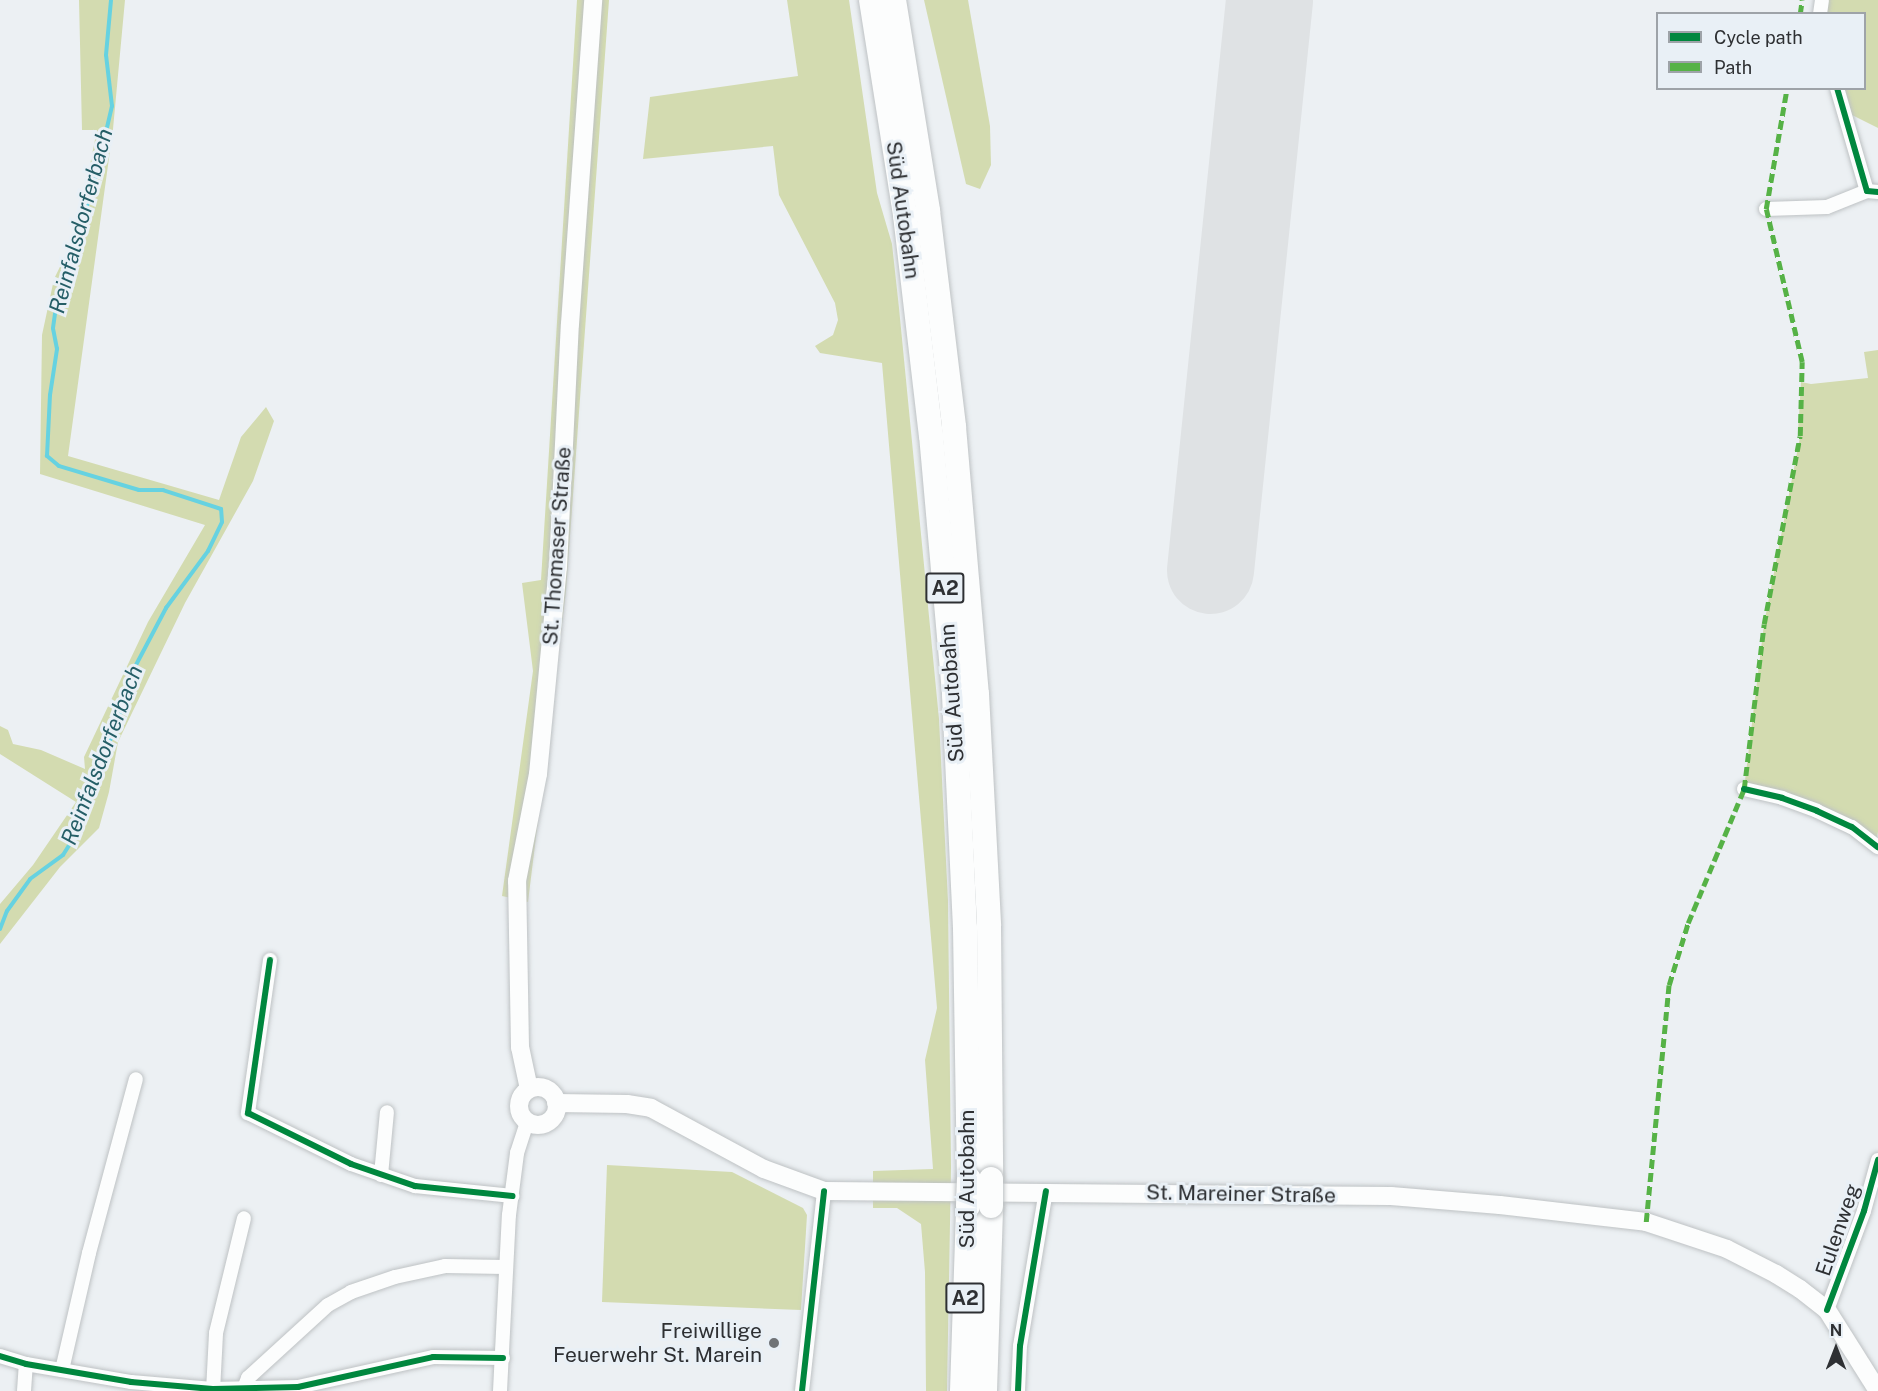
<!DOCTYPE html>
<html>
<head>
<meta charset="utf-8">
<style>
	body { margin:0 }
	#map { position:relative; width:1878px; height:1391px; overflow:hidden; background:#ecf0f3; font-family:"Public Sans",sans-serif }
	div>[style] { position:absolute }
	.green>* { inset:0; background:#d3dbb0 }
	.stream>* { height:4px; margin:-2px; padding:0 2px; transform-origin:2px; border-radius:2px; background:#66d2e1 }
	.runway>* { height:87px; margin:-43.5px; padding:0 43.5px; transform-origin:43.5px; border-radius:43.5px; background:#dfe2e4 }
	.roads { filter:drop-shadow(0 0 2px #bec2c4) drop-shadow(0 0 2px #bec2c4) }
	.minor>* { height:14px; margin:-7px; padding:0 7px; transform-origin:7px; border-radius:7px; background:#fcfdfd }
	.secondary>* { height:18px; margin:-9px; padding:0 9px; transform-origin:9px; border-radius:9px; background:#fcfdfd }
	.secondary>.ring { margin:-9px; padding:0; box-sizing:content-box; background:none; border:18px solid #fcfdfd; border-radius:50% }
	.motorway>* { height:24px; margin:-12px; padding:0 12px; transform-origin:12px; border-radius:12px; background:#fcfdfd }
	.bridges { filter:drop-shadow(0 0 2px #bec2c4) drop-shadow(0 0 2px #bec2c4) }
	.motorway-bridge>* { height:24px; margin:-12px; padding:0 12px; transform-origin:12px; border-radius:12px; background:#fcfdfd }
	.quiet>* { height:4.5px; margin-top:-2.25px; transform-origin:0; background:repeating-linear-gradient(90deg,#56b246 0 9px,transparent 0 13.5px) }
	.cycleway>* { height:6px; margin:-3px; padding:0 3px; transform-origin:3px; border-radius:3px; background:#00873e }
	.dots>* { width:16px; height:16px; translate:-50% -50%; box-sizing:border-box; border:3px solid #e9f0f6; border-radius:50% }
	span { translate:-50% -50%; white-space:nowrap; text-align:center; line-height:1.15; -webkit-text-stroke:6px #e9f0f6; paint-order:stroke }
	.shield-label span { padding:2px 4px; background:#e9f0f6; border:2px solid; border-radius:4px; -webkit-text-stroke-width:0 }
	.shield-label { font-size:20px; color:#2e3033; font-weight:700 }
	.street-label { font-size:21px; color:#2e3033 }
	.poi-label { font-size:21px; color:#2e3033 }
	.right { translate:-100% -50%; text-align:right }
	.water-label { font-size:22px; color:#255e67; font-style:italic }
	.legend { position:absolute; left:1656px; top:12px; width:210px; height:78px; box-sizing:border-box; background:#e9f0f6; border:2px solid #9ea3a8; margin:0; padding:8px 10px; list-style:none; font-size:18px; color:#2e3033 }
	.legend li { display:flex; align-items:center; gap:12px; height:30px }
	.legend b { width:30px; border:2px solid #9ea3a8 }
	.north { position:absolute; left:1806px; top:1319px; width:60px; height:60px; -webkit-text-stroke:4px #e9f0f6; paint-order:stroke; rotate:0deg; font-size:16px; font-weight:700; line-height:24px; text-align:center; color:#2e3033 }
	.north::after { content:''; display:block; margin:auto; width:21px; height:27px; background:#2e3033; clip-path:polygon(50% 0,100% 100%,50% 72%,0 100%) }
</style>
</head>
<body>
<div id="map">
	<div class="green">
		<div style="clip-path:polygon(79px 0,125px 0,113px 129px,68px 456px,219px 500px,241px 437px,266px 407px,274px 421px,253px 481px,185px 603px,118px 742px,109px 792px,99px 828px,60px 867px,0 944px,0 904px,33px 865px,76px 802px,0 754px,0 726px,8px 730px,13px 744px,41px 750px,85px 769px,84px 757px,148px 622px,205px 525px,40px 474px,42px 335px,54px 279px,76px 234px,97px 130px,82px 130px)"></div>
		<div style="clip-path:polygon(577px 0,609px 0,566px 591px,528px 902px,502px 896px,533px 671px,522px 583px,541px 580px)"></div>
		<div style="clip-path:polygon(787px 0,849px 0,877px 193px,892px 244px,899px 308px,939px 719px,948px 901px,951px 1167px,947px 1391px,926px 1391px,925px 1272px,921px 1224px,897px 1208px,873px 1208px,873px 1171px,933px 1169px,925px 1060px,937px 1008px,882px 363px,820px 353px,815px 346px,833px 335px,838px 320px,835px 303px,779px 195px,773px 146px,643px 159px,650px 97px,798px 76px)"></div>
		<div style="clip-path:polygon(924px 0,968px 0,990px 126px,991px 165px,980px 189px,966px 184px)"></div>
		<div style="clip-path:polygon(1821px 0,1878px 0,1878px 128px,1852px 115px,1845px 89px,1864px 88px,1864px 14px,1823px 13px)"></div>
		<div style="clip-path:polygon(1878px 350px,1878px 832px,1876px 842px,1744px 789px,1764px 624px,1800px 437px,1798px 431px,1801px 382px,1811px 384px,1868px 378px,1864px 352px)"></div>
		<div style="clip-path:polygon(607px 1165px,732px 1172px,803px 1208px,807px 1215px,801px 1310px,602px 1302px)"></div>
	</div>
	<div class="stream">
		<div style="left:0;top:929px;width:19px;rotate:-69deg"></div>
		<div style="left:7px;top:911px;width:39px;rotate:-54deg"></div>
		<div style="left:30px;top:879px;width:41px;rotate:-36deg"></div>
		<div style="left:63px;top:855px;width:22px;rotate:-58deg"></div>
		<div style="left:75px;top:836px;width:19px;rotate:-78deg"></div>
		<div style="left:79px;top:817px;width:48px;rotate:-66.6deg"></div>
		<div style="left:98px;top:773px;width:20px;rotate:-81deg"></div>
		<div style="left:101px;top:753px;width:28px;rotate:-55deg"></div>
		<div style="left:117px;top:730px;width:49px;rotate:-78.2deg"></div>
		<div style="left:127px;top:682px;width:84px;rotate:-62.2deg"></div>
		<div style="left:166px;top:608px;width:71px;rotate:-53.6deg"></div>
		<div style="left:208px;top:551px;width:32px;rotate:-64deg"></div>
		<div style="left:222px;top:522px;width:13px;rotate:-94deg"></div>
		<div style="left:221px;top:509px;width:61px;rotate:-161.9deg"></div>
		<div style="left:163px;top:490px;width:24px;rotate:180deg"></div>
		<div style="left:139px;top:490px;width:84px;rotate:-163.3deg"></div>
		<div style="left:59px;top:466px;width:16px;rotate:-140deg"></div>
		<div style="left:47px;top:456px;width:61px;rotate:-87.2deg"></div>
		<div style="left:50px;top:395px;width:47px;rotate:-81.3deg"></div>
		<div style="left:57px;top:349px;width:21px;rotate:-101deg"></div>
		<div style="left:53px;top:328px;width:29px;rotate:-82deg"></div>
		<div style="left:57px;top:299px;width:29px;rotate:-70deg"></div>
		<div style="left:67px;top:272px;width:97px;rotate:-73.2deg"></div>
		<div style="left:95px;top:179px;width:75px;rotate:-76.9deg"></div>
		<div style="left:112px;top:106px;width:51px;rotate:-96.7deg"></div>
		<div style="left:106px;top:55px;width:55px;rotate:-84.8deg"></div>
	</div>
	<div class="runway">
		<div style="left:1210px;top:570px;width:573px;rotate:-84.09deg"></div>
	</div>
	<div class="roads">
		<div class="minor">
			<div style="left:1820px;top:14px;width:14px;rotate:-82deg"></div>
			<div style="left:1837px;top:88px;width:107px;rotate:73.8deg"></div>
			<div style="left:1867px;top:191px;width:11px;rotate:5deg"></div>
			<div style="left:1766px;top:209px;width:61px;rotate:-1.9deg"></div>
			<div style="left:1827px;top:207px;width:43px;rotate:-21.8deg"></div>
			<div style="left:1744px;top:789px;width:39px;rotate:13deg"></div>
			<div style="left:1782px;top:798px;width:37px;rotate:20deg"></div>
			<div style="left:1817px;top:811px;width:38px;rotate:25deg"></div>
			<div style="left:1852px;top:827px;width:33px;rotate:38deg"></div>
			<div style="left:270px;top:960px;width:155px;rotate:98.2deg"></div>
			<div style="left:248px;top:1113px;width:115px;rotate:26.3deg"></div>
			<div style="left:351px;top:1164px;width:68px;rotate:19deg"></div>
			<div style="left:415px;top:1186px;width:98px;rotate:5.9deg"></div>
			<div style="left:381px;top:1175px;width:63px;rotate:-84.6deg"></div>
			<div style="left:1827px;top:1310px;width:106px;rotate:-69.5deg"></div>
			<div style="left:1864px;top:1211px;width:53px;rotate:-74.6deg"></div>
			<div style="left:0;top:1356px;width:27px;rotate:17deg"></div>
			<div style="left:26px;top:1364px;width:107px;rotate:9.7deg"></div>
			<div style="left:131px;top:1382px;width:82px;rotate:4.9deg"></div>
			<div style="left:213px;top:1389px;width:85px;rotate:-1.3deg"></div>
			<div style="left:298px;top:1387px;width:138px;rotate:-12.5deg"></div>
			<div style="left:433px;top:1357px;width:70px;rotate:0.8deg"></div>
			<div style="left:62px;top:1370px;width:120px;rotate:-77deg"></div>
			<div style="left:89px;top:1253px;width:180px;rotate:-74.9deg"></div>
			<div style="left:244px;top:1388px;width:11px;rotate:-68deg"></div>
			<div style="left:248px;top:1378px;width:108px;rotate:-42.4deg"></div>
			<div style="left:328px;top:1305px;width:26px;rotate:-29deg"></div>
			<div style="left:351px;top:1292px;width:46px;rotate:-18.8deg"></div>
			<div style="left:395px;top:1277px;width:51px;rotate:-12.4deg"></div>
			<div style="left:445px;top:1266px;width:60px;rotate:1deg"></div>
			<div style="left:24px;top:1391px;width:27px;rotate:-86deg"></div>
			<div style="left:213px;top:1391px;width:58px;rotate:-87deg"></div>
			<div style="left:216px;top:1333px;width:118px;rotate:-76.3deg"></div>
			<div style="left:500px;top:1391px;width:176px;rotate:-87.1deg"></div>
			<div style="left:509px;top:1215px;width:63px;rotate:-82.6deg"></div>
			<div style="left:517px;top:1153px;width:32px;rotate:-72deg"></div>
			<div style="left:802px;top:1391px;width:201px;rotate:-83.7deg"></div>
			<div style="left:1018px;top:1391px;width:45px;rotate:-87.5deg"></div>
			<div style="left:1020px;top:1346px;width:157px;rotate:-80.5deg"></div>
		</div>
		<div class="secondary">
			<div class="ring" style="left:519px;top:1087px;width:20px;height:20px"></div>
			<div style="left:529px;top:1089px;width:43px;rotate:-102.1deg"></div>
			<div style="left:520px;top:1047px;width:166px;rotate:-91deg"></div>
			<div style="left:517px;top:881px;width:109px;rotate:-78.9deg"></div>
			<div style="left:538px;top:774px;width:208px;rotate:-84.5deg"></div>
			<div style="left:558px;top:567px;width:243px;rotate:-87.2deg"></div>
			<div style="left:570px;top:324px;width:325px;rotate:-85.9deg"></div>
			<div style="left:556px;top:1103px;width:71px;rotate:0.8deg"></div>
			<div style="left:627px;top:1104px;width:24px;rotate:9deg"></div>
			<div style="left:651px;top:1108px;width:128px;rotate:28.4deg"></div>
			<div style="left:764px;top:1169px;width:64px;rotate:20.1deg"></div>
			<div style="left:824px;top:1191px;width:567px;rotate:0.51deg"></div>
			<div style="left:1391px;top:1196px;width:109px;rotate:4.7deg"></div>
			<div style="left:1500px;top:1205px;width:147px;rotate:6.6deg"></div>
			<div style="left:1646px;top:1222px;width:85px;rotate:18.4deg"></div>
			<div style="left:1727px;top:1249px;width:55px;rotate:27deg"></div>
			<div style="left:1776px;top:1274px;width:28px;rotate:32deg"></div>
			<div style="left:1800px;top:1289px;width:34px;rotate:38deg"></div>
			<div style="left:1827px;top:1310px;width:96px;rotate:57.8deg"></div>
		</div>
		<div class="motorway">
			<div style="left:871px;top:0;width:218px;rotate:81deg"></div>
			<div style="left:905px;top:215px;width:222px;rotate:83.3deg"></div>
			<div style="left:931px;top:435px;width:261px;rotate:84.9deg"></div>
			<div style="left:954px;top:695px;width:233px;rotate:87.3deg"></div>
			<div style="left:965px;top:928px;width:251px;rotate:89.1deg"></div>
			<div style="left:894px;top:0;width:214px;rotate:80.8deg"></div>
			<div style="left:928px;top:211px;width:218px;rotate:83.1deg"></div>
			<div style="left:954px;top:427px;width:268px;rotate:85.1deg"></div>
			<div style="left:977px;top:694px;width:232px;rotate:87deg"></div>
			<div style="left:989px;top:926px;width:253px;rotate:89.5deg"></div>
			<div style="left:962px;top:1391px;width:185px;rotate:-88.1deg"></div>
			<div style="left:985px;top:1391px;width:185px;rotate:-88.1deg"></div>
		</div>
	</div>
	<div class="bridges">
		<div class="motorway-bridge">
			<div style="left:968px;top:1206px;width:27px;rotate:-88deg"></div>
			<div style="left:991px;top:1206px;width:27px;rotate:-90deg"></div>
		</div>
	</div>
	<div class="quiet">
		<div style="left:1800px;top:14px;width:14px;rotate:-82deg"></div>
		<div style="left:1646px;top:1222px;width:238px;rotate:-84.5deg"></div>
		<div style="left:1669px;top:985px;width:65px;rotate:-73deg"></div>
		<div style="left:1688px;top:923px;width:145px;rotate:-67.3deg"></div>
		<div style="left:1744px;top:789px;width:166px;rotate:-83.1deg"></div>
		<div style="left:1764px;top:624px;width:191px;rotate:-79.2deg"></div>
		<div style="left:1800px;top:436px;width:74px;rotate:-88.5deg"></div>
		<div style="left:1802px;top:362px;width:157px;rotate:-103.2deg"></div>
		<div style="left:1766px;top:209px;width:123px;rotate:-80.2deg"></div>
	</div>
	<div class="cycleway">
		<div style="left:1837px;top:88px;width:107px;rotate:73.8deg"></div>
		<div style="left:1867px;top:191px;width:11px;rotate:5deg"></div>
		<div style="left:1744px;top:789px;width:39px;rotate:13deg"></div>
		<div style="left:1782px;top:798px;width:37px;rotate:20deg"></div>
		<div style="left:1817px;top:811px;width:38px;rotate:25deg"></div>
		<div style="left:1852px;top:827px;width:33px;rotate:38deg"></div>
		<div style="left:270px;top:960px;width:155px;rotate:98.2deg"></div>
		<div style="left:248px;top:1113px;width:115px;rotate:26.3deg"></div>
		<div style="left:351px;top:1164px;width:68px;rotate:19deg"></div>
		<div style="left:415px;top:1186px;width:98px;rotate:5.9deg"></div>
		<div style="left:1827px;top:1310px;width:106px;rotate:-69.5deg"></div>
		<div style="left:1864px;top:1211px;width:53px;rotate:-74.6deg"></div>
		<div style="left:0;top:1356px;width:27px;rotate:17deg"></div>
		<div style="left:26px;top:1364px;width:107px;rotate:9.7deg"></div>
		<div style="left:131px;top:1382px;width:82px;rotate:4.9deg"></div>
		<div style="left:213px;top:1389px;width:85px;rotate:-1.3deg"></div>
		<div style="left:298px;top:1387px;width:138px;rotate:-12.5deg"></div>
		<div style="left:433px;top:1357px;width:70px;rotate:0.8deg"></div>
		<div style="left:802px;top:1391px;width:201px;rotate:-83.7deg"></div>
		<div style="left:1018px;top:1391px;width:45px;rotate:-87.5deg"></div>
		<div style="left:1020px;top:1346px;width:157px;rotate:-80.5deg"></div>
	</div>
	<div class="dots">
		<div style="left:774px;top:1343px;background:#707376"></div>
	</div>
	<div class="shield-label">
		<span style="left:945px;top:588px">A2</span>
		<span style="left:965px;top:1298px">A2</span>
	</div>
	<div class="street-label">
		<span style="left:903px;top:210px;rotate:82deg">Süd Autobahn</span>
		<span style="left:557px;top:546px;rotate:-86deg">St. Thomaser Straße</span>
		<span style="left:952px;top:693px;rotate:-94deg">Süd Autobahn</span>
		<span style="left:967px;top:1179px;rotate:-90deg">Süd Autobahn</span>
		<span style="left:1241px;top:1194px;rotate:1deg">St. Mareiner Straße</span>
		<span style="left:1838px;top:1230px;rotate:-71deg">Eulenweg</span>
	</div>
	<div class="poi-label">
		<span class="right" style="left:762px;top:1343px">Freiwillige<br>Feuerwehr St. Marein</span>
	</div>
	<div class="water-label">
		<span style="left:81px;top:221px;rotate:-75deg">Reinfalsdorferbach</span>
		<span style="left:102px;top:755px;rotate:-69deg">Reinfalsdorferbach</span>
	</div>
	<ul class="legend">
	<li><b style="height:8px;background:#00873e"></b>Cycle path</li>
	<li><b style="height:8px;background:#56b246"></b>Path</li>
	</ul>
	<div class="north">N</div>
</div>
</body>
</html>
